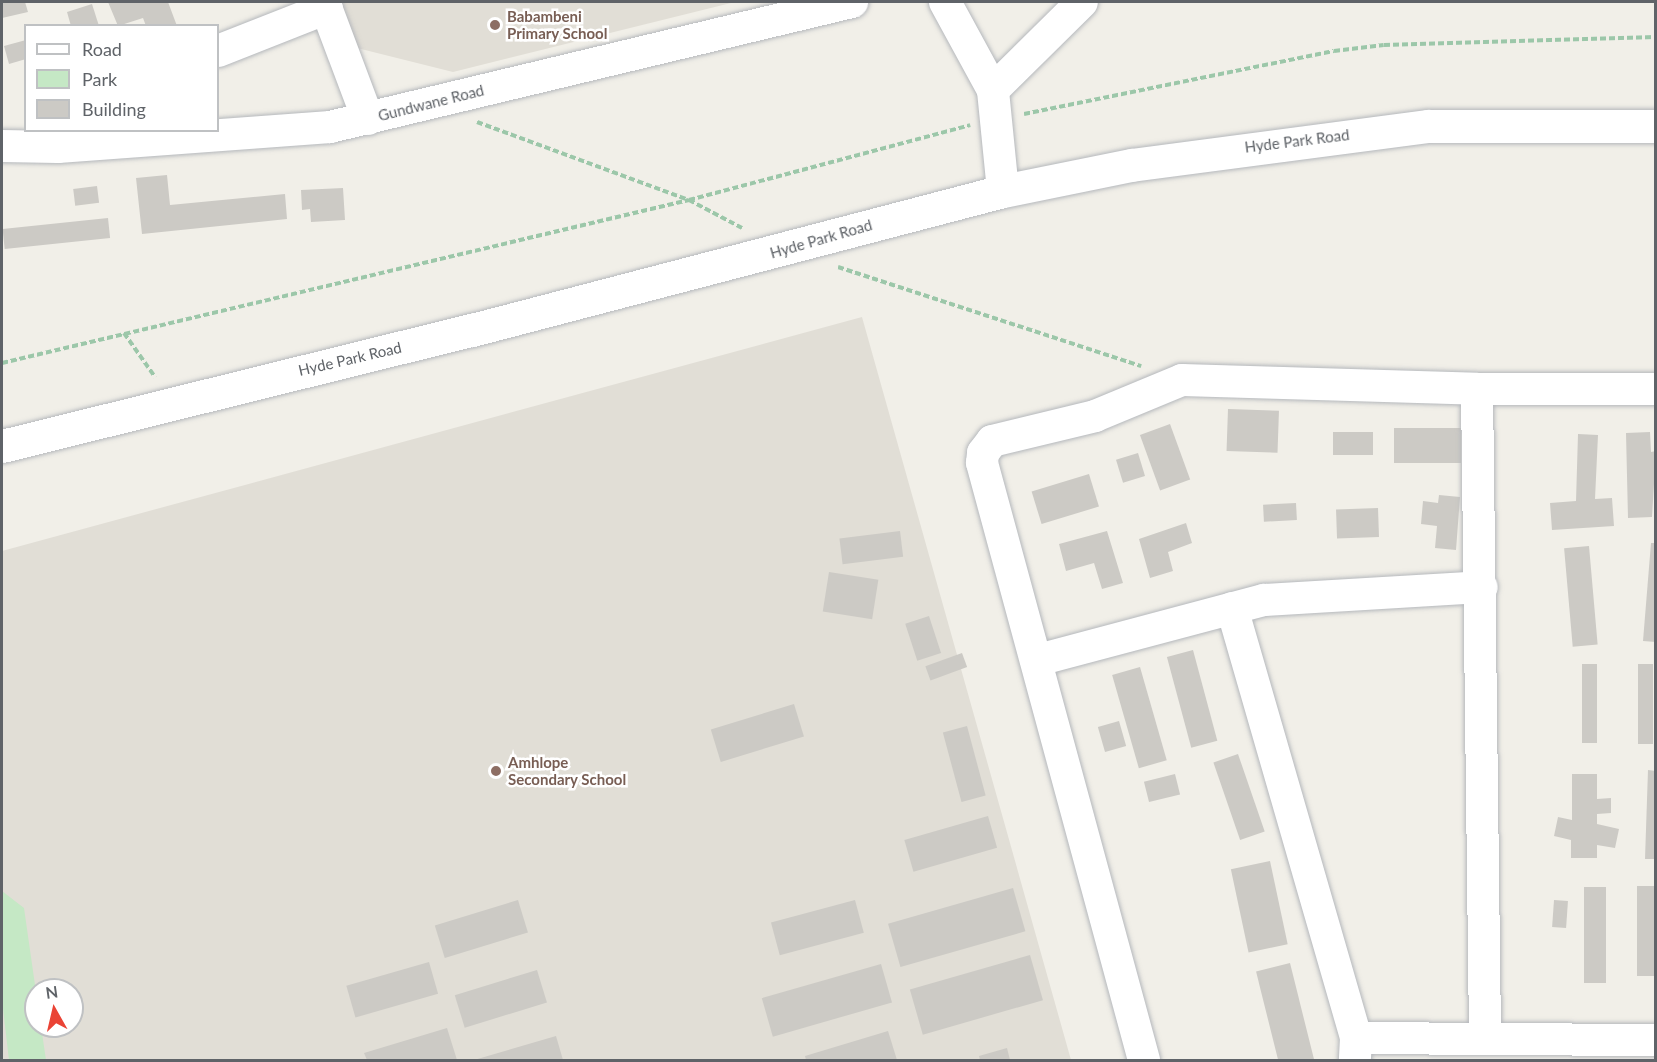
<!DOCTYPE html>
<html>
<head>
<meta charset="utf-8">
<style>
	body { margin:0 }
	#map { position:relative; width:1657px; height:1062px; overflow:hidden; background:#f1efe8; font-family:Lato,sans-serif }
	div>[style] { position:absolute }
	.education>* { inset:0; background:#e1ded6 }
	.green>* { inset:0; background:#c5e8c5 }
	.building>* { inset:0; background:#cccac5; transform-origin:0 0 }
	.path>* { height:4px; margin-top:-2px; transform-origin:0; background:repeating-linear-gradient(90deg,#9cc7a9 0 6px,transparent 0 9px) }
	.roads { filter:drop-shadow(0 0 2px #b5b8bc) drop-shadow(0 0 2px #b5b8bc) }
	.minor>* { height:32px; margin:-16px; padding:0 16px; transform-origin:16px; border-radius:16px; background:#fff }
	.tertiary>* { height:33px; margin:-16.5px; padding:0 16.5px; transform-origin:16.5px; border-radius:16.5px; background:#fff }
	.dots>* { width:16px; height:16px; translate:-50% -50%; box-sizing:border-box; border:3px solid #fff; border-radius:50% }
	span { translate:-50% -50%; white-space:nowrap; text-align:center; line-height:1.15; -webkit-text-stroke:5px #fff; paint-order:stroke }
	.education-label { font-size:15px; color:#785e54; font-weight:700 }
	.left { translate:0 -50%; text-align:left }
	.street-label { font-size:15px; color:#5f6368 }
	.frame { position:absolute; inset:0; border:3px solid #5f6368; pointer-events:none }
	.legend { position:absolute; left:24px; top:24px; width:195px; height:108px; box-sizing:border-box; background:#fff; border:2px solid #bfc1c3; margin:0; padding:8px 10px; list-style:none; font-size:18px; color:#5f6368 }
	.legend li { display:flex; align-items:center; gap:12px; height:30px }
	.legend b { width:30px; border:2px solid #bfc1c3 }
	.north { position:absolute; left:24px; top:978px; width:60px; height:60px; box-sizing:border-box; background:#fff; border:2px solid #bfc1c3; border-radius:50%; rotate:352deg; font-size:16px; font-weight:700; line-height:24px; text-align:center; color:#5f6368 }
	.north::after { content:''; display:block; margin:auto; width:21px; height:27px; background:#ea4335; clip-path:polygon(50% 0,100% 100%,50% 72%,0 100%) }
</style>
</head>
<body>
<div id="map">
	<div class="education">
		<div style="clip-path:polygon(340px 2px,735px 2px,453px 72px,357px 48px)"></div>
		<div style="clip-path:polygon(evenodd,862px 317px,1071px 1060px,2px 1060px,2px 551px,862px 317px,36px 990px,72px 990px,72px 1026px,36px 1026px,36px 990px)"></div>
	</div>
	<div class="green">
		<div style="clip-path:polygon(2px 891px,24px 908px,36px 992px,36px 1026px,41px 1026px,46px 1060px,9px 1060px,2px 1000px)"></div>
	</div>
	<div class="building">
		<div style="clip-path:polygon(2px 2px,25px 2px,28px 12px,2px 18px)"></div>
		<div style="clip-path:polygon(108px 2px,168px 2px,177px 26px,146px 26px,143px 18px,118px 26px)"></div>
		<div style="clip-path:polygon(92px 4px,99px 26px,71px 26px,67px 12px)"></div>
		<div style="clip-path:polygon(26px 40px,26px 59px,9px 64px,4px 46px)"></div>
		<div style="clip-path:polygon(167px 175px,170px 205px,285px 194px,287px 219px,142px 234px,136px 178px)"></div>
		<div style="left:97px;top:186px;width:17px;height:24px;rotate:83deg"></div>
		<div style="clip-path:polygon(343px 188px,345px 220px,311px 222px,310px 209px,302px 210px,301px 190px)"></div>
		<div style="left:108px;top:218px;width:20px;height:106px;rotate:84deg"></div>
		<div style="left:1228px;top:409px;width:51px;height:42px;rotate:2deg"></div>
		<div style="left:1170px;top:424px;width:59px;height:32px;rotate:70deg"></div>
		<div style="left:1394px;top:428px;width:67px;height:35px"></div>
		<div style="left:1373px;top:432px;width:23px;height:40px;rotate:90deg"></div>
		<div style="clip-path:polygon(1650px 432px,1651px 452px,1656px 451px,1652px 517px,1628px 518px,1626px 433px)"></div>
		<div style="clip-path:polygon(1578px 434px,1598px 435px,1595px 499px,1612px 498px,1614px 526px,1552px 530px,1550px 503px,1576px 501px)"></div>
		<div style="left:1138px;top:453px;width:24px;height:23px;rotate:73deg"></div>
		<div style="left:1089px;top:474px;width:34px;height:60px;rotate:73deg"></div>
		<div style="clip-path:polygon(1439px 495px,1460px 497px,1456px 550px,1435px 548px,1437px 526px,1421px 524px,1423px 501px,1438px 503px)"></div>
		<div style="left:1296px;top:503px;width:17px;height:33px;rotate:87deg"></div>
		<div style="left:1378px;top:508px;width:29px;height:42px;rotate:88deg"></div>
		<div style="clip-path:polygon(1186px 523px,1192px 543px,1168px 552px,1173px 571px,1150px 578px,1139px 539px)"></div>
		<div style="left:900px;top:531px;width:26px;height:61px;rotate:83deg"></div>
		<div style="clip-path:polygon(1107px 531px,1123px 583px,1102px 589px,1094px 563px,1066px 571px,1059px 544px)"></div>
		<div style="clip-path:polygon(1651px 543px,1656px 543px,1656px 642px,1643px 641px)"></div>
		<div style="left:1589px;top:546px;width:99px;height:25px;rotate:85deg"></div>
		<div style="left:829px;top:572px;width:50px;height:40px;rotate:9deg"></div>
		<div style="left:929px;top:616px;width:39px;height:25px;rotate:72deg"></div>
		<div style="left:1193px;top:650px;width:94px;height:27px;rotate:75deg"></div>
		<div style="left:962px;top:653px;width:15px;height:39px;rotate:70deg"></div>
		<div style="left:1582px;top:664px;width:15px;height:79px"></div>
		<div style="left:1638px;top:664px;width:15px;height:80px"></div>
		<div style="left:1140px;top:667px;width:97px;height:29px;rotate:74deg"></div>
		<div style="left:794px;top:704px;width:34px;height:87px;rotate:73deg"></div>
		<div style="left:1119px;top:721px;width:26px;height:22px;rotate:74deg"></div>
		<div style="left:967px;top:726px;width:72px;height:25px;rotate:75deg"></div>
		<div style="left:1238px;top:754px;width:82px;height:26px;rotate:71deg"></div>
		<div style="clip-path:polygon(1648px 770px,1656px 771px,1656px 859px,1645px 859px)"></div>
		<div style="left:1175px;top:774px;width:21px;height:32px;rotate:76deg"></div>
		<div style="clip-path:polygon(1572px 774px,1597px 774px,1597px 799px,1611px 798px,1611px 813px,1597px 814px,1597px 824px,1619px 829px,1615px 848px,1597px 845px,1597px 858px,1571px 858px,1571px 840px,1554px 836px,1558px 817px,1572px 820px)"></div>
		<div style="left:988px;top:816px;width:33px;height:87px;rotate:74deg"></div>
		<div style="left:1270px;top:861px;width:85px;height:40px;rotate:78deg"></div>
		<div style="left:1637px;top:886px;width:19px;height:90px"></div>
		<div style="left:1584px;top:887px;width:22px;height:96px"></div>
		<div style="left:1013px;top:888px;width:45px;height:130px;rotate:74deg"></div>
		<div style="left:518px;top:900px;width:34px;height:87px;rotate:73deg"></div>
		<div style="left:855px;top:900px;width:34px;height:87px;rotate:75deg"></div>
		<div style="left:1554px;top:900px;width:14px;height:27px;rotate:4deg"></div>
		<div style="left:1030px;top:955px;width:47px;height:125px;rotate:74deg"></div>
		<div style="left:429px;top:962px;width:33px;height:86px;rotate:74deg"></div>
		<div style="left:1290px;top:963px;width:100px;height:35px;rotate:76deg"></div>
		<div style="left:881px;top:964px;width:40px;height:124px;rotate:74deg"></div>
		<div style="left:537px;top:970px;width:34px;height:86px;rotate:73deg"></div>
		<div style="clip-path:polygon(447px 1028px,457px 1060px,367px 1060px,364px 1053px)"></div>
		<div style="clip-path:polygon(888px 1031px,897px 1060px,806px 1060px,805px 1056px)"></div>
		<div style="clip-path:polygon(556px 1036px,563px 1060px,474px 1060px)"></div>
		<div style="clip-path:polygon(1007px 1048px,1010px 1060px,980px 1060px,979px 1056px)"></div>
	</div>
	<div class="path">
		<div style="left:1024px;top:114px;width:316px;rotate:-11.5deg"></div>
		<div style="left:1334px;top:51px;width:50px;rotate:-6.8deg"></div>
		<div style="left:1384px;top:45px;width:272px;rotate:-1.7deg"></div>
		<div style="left:477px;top:122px;width:226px;rotate:20.2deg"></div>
		<div style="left:689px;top:200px;width:60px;rotate:27.8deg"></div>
		<div style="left:838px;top:267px;width:319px;rotate:18.1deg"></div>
		<div style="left:124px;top:333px;width:54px;rotate:54.8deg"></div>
		<div style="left:2px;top:363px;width:706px;rotate:-13.35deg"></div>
		<div style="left:689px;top:200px;width:291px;rotate:-14.9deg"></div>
	</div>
	<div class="roads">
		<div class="minor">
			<div style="left:324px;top:2px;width:125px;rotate:69.4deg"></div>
			<div style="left:945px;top:2px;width:100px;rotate:61.4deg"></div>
			<div style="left:218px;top:51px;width:117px;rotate:-21.5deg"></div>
			<div style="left:2px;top:146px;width:56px;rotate:1deg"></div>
			<div style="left:58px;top:147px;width:273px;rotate:-4.2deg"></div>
			<div style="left:330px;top:127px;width:537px;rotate:-13.47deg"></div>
			<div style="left:1003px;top:191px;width:101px;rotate:-95.7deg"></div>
			<div style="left:993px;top:90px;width:125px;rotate:-44.7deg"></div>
			<div style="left:1477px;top:389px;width:650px;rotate:89.29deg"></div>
			<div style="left:1232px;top:608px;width:448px;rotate:73.9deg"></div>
			<div style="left:1356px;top:1038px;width:22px;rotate:93deg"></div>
			<div style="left:1038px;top:660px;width:234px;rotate:-14.9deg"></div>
			<div style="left:1264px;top:600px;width:218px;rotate:-3.4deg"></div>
			<div style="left:1356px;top:1038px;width:300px;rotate:0.4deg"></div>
			<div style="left:1144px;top:1060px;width:619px;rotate:-105.18deg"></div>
			<div style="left:982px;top:463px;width:10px;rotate:-84deg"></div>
			<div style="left:983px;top:453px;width:15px;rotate:-53deg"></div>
			<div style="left:992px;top:441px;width:106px;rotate:-13.6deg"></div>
			<div style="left:1095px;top:416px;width:94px;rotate:-22.5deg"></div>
			<div style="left:1182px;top:380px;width:295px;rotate:1.7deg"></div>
			<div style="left:1477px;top:389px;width:179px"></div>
		</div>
		<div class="tertiary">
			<div style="left:2px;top:446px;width:484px;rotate:-13.9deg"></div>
			<div style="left:472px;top:330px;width:549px;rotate:-14.67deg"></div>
			<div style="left:1003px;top:191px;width:131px;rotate:-11.5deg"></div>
			<div style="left:1131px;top:165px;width:300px;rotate:-7.5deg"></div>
			<div style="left:1428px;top:126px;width:228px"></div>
		</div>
	</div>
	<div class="dots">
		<div style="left:495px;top:25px;background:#8d6e63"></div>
		<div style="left:496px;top:771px;background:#8d6e63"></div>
	</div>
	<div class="education-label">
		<span class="left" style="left:507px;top:25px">Babambeni<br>Primary School</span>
		<span class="left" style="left:508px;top:771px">Amhlope<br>Secondary School</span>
	</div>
	<div class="street-label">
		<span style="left:431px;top:103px;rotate:-14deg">Gundwane Road</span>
		<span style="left:1297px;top:141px;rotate:-7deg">Hyde Park Road</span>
		<span style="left:821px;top:239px;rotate:-16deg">Hyde Park Road</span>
		<span style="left:350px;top:359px;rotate:-13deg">Hyde Park Road</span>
	</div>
	<div class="frame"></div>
	<ul class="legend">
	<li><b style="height:8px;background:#fff"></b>Road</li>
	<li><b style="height:16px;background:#c5e8c5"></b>Park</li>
	<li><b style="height:16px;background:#cccac5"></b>Building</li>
	</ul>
	<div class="north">N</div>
</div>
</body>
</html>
